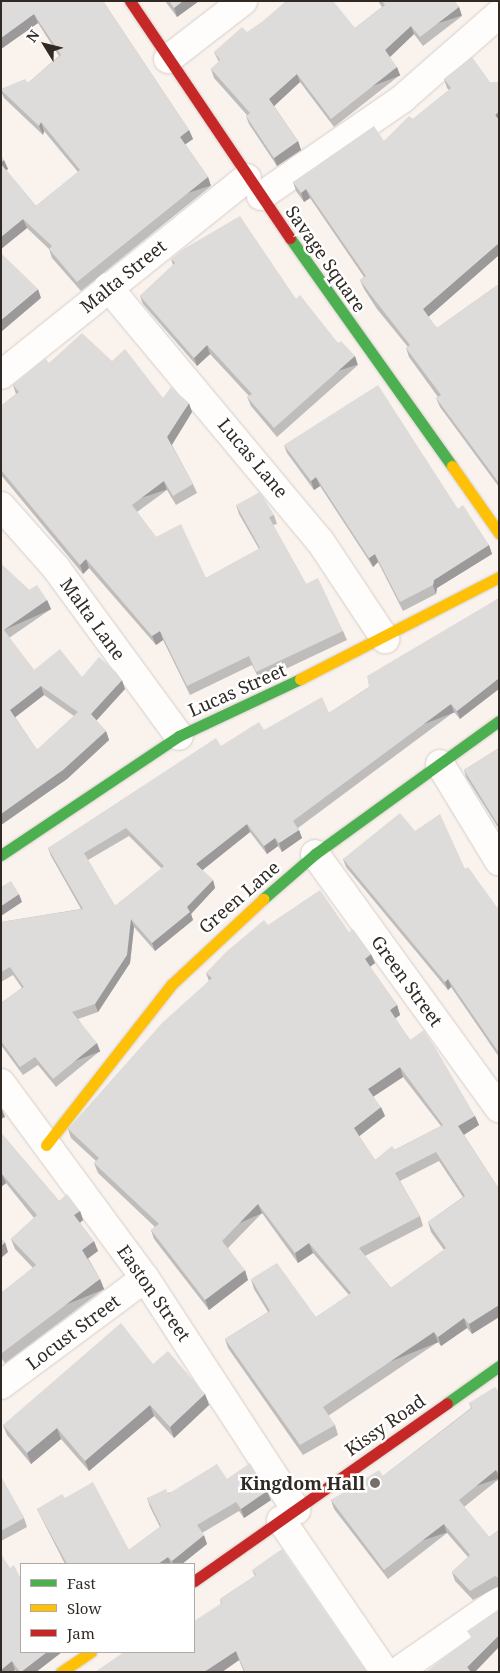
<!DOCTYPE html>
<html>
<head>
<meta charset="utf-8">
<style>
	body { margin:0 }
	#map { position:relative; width:500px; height:1673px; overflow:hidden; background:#f9f2ed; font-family:"Noto Serif",serif }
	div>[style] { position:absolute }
	.roads { filter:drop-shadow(0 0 1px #d6cec9) drop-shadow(0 0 1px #d6cec9) }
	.street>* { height:28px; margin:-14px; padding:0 14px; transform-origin:14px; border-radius:14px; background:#fefdfc }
	.fast>* { height:11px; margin:-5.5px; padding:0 5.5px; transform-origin:5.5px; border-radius:5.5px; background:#4caf50 }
	.slow>* { height:11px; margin:-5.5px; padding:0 5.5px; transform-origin:5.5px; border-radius:5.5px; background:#ffc107 }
	.jam>* { height:11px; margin:-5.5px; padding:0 5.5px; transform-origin:5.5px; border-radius:5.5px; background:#c62828 }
	.wall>* { inset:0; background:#bfbcbc }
	.shaded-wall>* { inset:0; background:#9b9999; transform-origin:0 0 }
	.building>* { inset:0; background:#dedbdb }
	.dots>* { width:14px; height:14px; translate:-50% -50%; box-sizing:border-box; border:2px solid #fff; border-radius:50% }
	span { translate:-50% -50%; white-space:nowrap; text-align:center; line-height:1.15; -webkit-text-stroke:5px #fff; paint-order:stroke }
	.street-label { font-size:18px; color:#312a24 }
	.poi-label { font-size:18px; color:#312a24; font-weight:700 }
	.right { translate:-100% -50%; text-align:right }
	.frame { position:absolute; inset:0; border:2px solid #312a24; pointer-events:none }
	.legend { position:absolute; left:20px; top:1563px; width:175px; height:90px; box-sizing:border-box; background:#fff; border:1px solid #adaaa7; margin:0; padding:6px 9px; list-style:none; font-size:15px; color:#312a24 }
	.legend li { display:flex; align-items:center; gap:10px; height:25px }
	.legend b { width:25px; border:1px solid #adaaa7 }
	.north { position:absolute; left:20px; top:20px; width:50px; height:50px; -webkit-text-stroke:4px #fff; paint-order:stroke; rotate:306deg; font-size:14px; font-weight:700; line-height:20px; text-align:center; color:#312a24 }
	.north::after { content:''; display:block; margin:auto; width:18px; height:22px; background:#312a24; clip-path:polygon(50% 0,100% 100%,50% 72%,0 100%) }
</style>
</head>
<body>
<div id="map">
	<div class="roads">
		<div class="street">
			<div style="left:168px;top:59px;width:95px;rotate:-37.7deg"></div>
			<div style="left:261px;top:196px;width:171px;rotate:-34.5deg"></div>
			<div style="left:402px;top:99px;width:129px;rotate:-41.2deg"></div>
			<div style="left:108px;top:287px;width:331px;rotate:50.2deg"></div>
			<div style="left:320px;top:541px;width:118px;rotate:56.4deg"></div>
			<div style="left:1px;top:375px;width:315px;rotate:-38.7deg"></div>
			<div style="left:1px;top:506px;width:83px;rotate:48.4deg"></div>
			<div style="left:56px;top:568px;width:208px;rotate:53.8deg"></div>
			<div style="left:440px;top:764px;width:114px;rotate:58.7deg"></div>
			<div style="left:315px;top:854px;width:314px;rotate:54.1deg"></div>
			<div style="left:1px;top:1083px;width:242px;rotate:53.6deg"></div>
			<div style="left:145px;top:1278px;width:277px;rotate:56.9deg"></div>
			<div style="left:1px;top:1385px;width:179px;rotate:-36.6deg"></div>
			<div style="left:281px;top:1520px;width:184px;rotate:55.6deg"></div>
			<div style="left:397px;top:1672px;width:124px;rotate:-34.8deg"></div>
		</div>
		<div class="fast">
			<div style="left:290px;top:238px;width:280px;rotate:54.6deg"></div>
			<div style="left:1px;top:855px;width:214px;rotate:-33.8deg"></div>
			<div style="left:179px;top:736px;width:134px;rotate:-25.2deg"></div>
			<div style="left:263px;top:899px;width:69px;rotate:-40.9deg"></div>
			<div style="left:315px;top:854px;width:227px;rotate:-35.9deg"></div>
			<div style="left:447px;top:1403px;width:64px;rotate:-35.4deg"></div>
		</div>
		<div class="slow">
			<div style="left:452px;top:466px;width:82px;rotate:55deg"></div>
			<div style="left:300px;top:679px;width:224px;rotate:-27.1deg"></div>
			<div style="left:46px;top:1145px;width:204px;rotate:-52deg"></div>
			<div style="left:172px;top:984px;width:125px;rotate:-43deg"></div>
			<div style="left:61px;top:1672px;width:36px;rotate:-34deg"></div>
		</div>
		<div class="jam">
			<div style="left:130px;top:1px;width:286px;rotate:56deg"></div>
			<div style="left:194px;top:1581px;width:309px;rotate:-35.1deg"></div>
		</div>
	</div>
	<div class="wall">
		<div style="clip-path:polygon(1px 1px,103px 1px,189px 130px,193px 139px,185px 144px,208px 177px,211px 186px,81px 291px,52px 258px,49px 249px,27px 228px,1px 249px,1px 155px,8px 169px,6px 170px,36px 206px,78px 172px,44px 131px,43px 135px,4px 98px,1px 91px,1px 89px,28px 83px,59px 56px,38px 23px,1px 49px)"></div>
		<div style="clip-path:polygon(165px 1px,199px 1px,177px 17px)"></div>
		<div style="clip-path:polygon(378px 1px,454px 1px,459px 7px,462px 16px,423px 46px,414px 34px,389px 57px,400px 75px,334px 127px,300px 82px,274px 106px,298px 141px,301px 150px,277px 166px,249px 124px,246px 116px,247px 115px,214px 78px,211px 69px,219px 62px,214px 52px,247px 32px,355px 28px,382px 7px)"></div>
		<div style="clip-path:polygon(472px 57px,499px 255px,428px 317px,437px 328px,499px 284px,499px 487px,440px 407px,436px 398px,438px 397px,409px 357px,406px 348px,408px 347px,377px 309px,364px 289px,360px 280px,364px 277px,310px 198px,304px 202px,296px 191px,293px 182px,384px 141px,413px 119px,449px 90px,447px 88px,444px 79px)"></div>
		<div style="clip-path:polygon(171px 259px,296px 299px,358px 365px,277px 437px,251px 406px,247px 397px,249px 396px,210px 354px,197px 366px,143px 304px,140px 296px,173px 265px)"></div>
		<div style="clip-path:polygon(112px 361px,163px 398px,192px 412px,172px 445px,193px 484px,197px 493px,176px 505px,167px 490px,137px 512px,156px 537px,206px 578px,259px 549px,239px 514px,236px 505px,274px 515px,277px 524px,273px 525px,306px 584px,343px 631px,347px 640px,260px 681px,252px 665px,190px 695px,163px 640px,156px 645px,89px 568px,83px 574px,1px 475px,1px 406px,16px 394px,13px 385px,49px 363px)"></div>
		<div style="clip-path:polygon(284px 445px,458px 509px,489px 545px,492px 554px,437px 588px,436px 594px,403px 611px,378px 562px,373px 567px,320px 486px,314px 490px,287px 453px)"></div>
		<div style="clip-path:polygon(evenodd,1px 564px,29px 590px,47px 600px,51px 609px,9px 638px,34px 670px,82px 677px,125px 689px,96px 721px,106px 731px,109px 740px,67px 779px,1px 825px,1px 564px,44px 695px,74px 716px,37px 750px,15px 717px,44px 695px)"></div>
		<div style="clip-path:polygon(evenodd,499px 598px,460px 719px,454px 712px,298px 828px,302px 838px,282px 852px,278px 846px,267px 854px,250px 832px,202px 870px,213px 880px,215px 888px,191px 914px,193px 920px,155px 951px,134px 927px,130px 963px,98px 1012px,78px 1019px,100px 1051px,56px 1087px,38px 1065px,23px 1075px,1px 1045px,1px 1003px,22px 988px,13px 975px,1px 982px,1px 922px,81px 909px,51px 856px,48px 848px,221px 746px,264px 730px,329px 713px,369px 687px,499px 598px,129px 836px,162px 869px,115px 906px,88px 860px,129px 836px)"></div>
		<div style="clip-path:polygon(499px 748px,499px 829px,466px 777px,464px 770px)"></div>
		<div style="clip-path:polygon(415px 831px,465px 869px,499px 910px,499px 1057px,451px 987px,448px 990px,346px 867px,343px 859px)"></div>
		<div style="clip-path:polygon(evenodd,268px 925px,349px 932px,375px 963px,370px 967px,397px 1005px,400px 1015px,395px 1018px,410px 1040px,475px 1116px,479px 1125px,464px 1135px,499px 1189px,499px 1317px,472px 1334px,467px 1328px,441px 1346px,438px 1342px,328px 1416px,335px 1425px,338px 1435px,303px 1455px,228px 1348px,225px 1339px,268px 1312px,254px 1289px,251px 1279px,316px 1317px,349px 1295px,313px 1253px,298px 1263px,262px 1213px,228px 1248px,248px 1280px,209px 1310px,154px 1239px,151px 1230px,155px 1227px,98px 1173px,94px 1163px,96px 1161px,71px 1138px,68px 1129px,209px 981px,206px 973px,268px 925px,403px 1077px,441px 1126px,375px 1160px,359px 1136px,385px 1116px,373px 1097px,403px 1077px,268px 925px,439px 1161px,463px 1197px,428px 1222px,431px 1232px,444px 1250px,391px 1288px,365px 1256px,423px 1226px,420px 1216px,400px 1181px,439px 1161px)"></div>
		<div style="clip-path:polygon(1px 1133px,59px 1201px,80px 1211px,83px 1220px,80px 1223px,98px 1251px,88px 1258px,100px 1279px,104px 1289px,5px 1363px,1px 1358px,1px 1293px,33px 1268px,15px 1249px,11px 1239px,34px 1218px,6px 1183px,1px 1187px)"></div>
		<div style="clip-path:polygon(153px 1364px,205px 1394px,209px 1405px,174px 1438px,154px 1416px,89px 1471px,61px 1439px,31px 1464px,7px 1435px,3px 1425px)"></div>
		<div style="clip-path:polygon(499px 1392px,499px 1479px,464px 1507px,489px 1537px,499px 1530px,499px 1586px,473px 1600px,455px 1581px,452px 1572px,468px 1557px,447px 1533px,388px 1579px,334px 1509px,331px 1500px,383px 1476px,471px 1408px,469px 1403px)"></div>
		<div style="clip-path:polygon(1px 1477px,24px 1518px,27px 1527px,1px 1541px)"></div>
		<div style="clip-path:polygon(227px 1479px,271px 1500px,244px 1518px,239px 1511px,202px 1533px,207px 1544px,182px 1564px,65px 1564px,41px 1517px,37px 1509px,65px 1498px,129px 1550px,160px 1527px,150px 1507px,147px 1498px)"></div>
		<div style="clip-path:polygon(10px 1568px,21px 1579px,62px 1652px,36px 1672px,17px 1672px,15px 1670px,1px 1672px)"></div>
		<div style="clip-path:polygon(252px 1570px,367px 1672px,244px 1672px,239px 1660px,222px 1672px,95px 1672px,194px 1652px,221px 1603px,220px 1599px,255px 1576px)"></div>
	</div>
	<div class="shaded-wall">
		<div style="clip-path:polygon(183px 1px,199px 1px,177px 17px,174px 8px)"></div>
		<div style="left:459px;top:7px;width:9px;height:49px;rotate:72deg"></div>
		<div style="clip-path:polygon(34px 14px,38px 23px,1px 49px,1px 38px)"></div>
		<div style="clip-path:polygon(411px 26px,414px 34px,388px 59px,385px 50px)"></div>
		<div style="left:397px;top:67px;width:9px;height:84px;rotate:69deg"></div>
		<div style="clip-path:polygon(297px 74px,300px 82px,272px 108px,269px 99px)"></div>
		<div style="clip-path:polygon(499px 111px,499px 123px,495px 115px)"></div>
		<div style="clip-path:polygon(41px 122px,44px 131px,43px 135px,39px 126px)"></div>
		<div style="clip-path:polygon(189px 130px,193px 139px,183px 146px,180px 137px)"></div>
		<div style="clip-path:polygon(298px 141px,301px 150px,277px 166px,274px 158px)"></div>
		<div style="clip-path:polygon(4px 160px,8px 169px,3px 172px,1px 166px,1px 162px)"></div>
		<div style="left:208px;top:177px;width:9px;height:168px;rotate:72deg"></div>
		<div style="clip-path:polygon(306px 189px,310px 198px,304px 202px,301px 193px)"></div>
		<div style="clip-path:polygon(23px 219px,27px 228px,1px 249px,1px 237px)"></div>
		<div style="clip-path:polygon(499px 243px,499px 255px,426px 319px,423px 309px)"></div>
		<div style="clip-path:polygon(38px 289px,41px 298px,1px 332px,1px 320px)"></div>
		<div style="clip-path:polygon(207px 345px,210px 354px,197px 366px,194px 358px)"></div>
		<div style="left:355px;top:356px;width:9px;height:108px;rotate:72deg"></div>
		<div style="clip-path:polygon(189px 403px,192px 412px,171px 446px,167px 437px)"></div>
		<div style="clip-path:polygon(316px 477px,320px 486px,314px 490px,311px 481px)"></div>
		<div style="left:164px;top:481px;width:9px;height:40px;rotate:72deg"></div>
		<div style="clip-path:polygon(489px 545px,492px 554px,437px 588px,436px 594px,433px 585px,434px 580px)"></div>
		<div style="clip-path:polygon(375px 554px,378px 562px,373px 567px,369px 558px)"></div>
		<div style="clip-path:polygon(86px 559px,89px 568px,83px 574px,80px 565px)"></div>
		<div style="left:47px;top:600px;width:10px;height:52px;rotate:66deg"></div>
		<div style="clip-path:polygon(160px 631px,163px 640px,156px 645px,152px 636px)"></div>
		<div style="clip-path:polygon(499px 678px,499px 689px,460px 719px,457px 711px)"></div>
		<div style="clip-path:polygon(122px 680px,125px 689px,94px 723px,91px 714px)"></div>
		<div style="clip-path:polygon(41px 686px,44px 695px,13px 719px,10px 710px)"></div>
		<div style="left:451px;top:704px;width:9px;height:197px;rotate:69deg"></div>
		<div style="clip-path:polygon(106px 731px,109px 740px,67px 779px,1px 825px,1px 814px)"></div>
		<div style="clip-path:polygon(247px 824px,250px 832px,199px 873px,196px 864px)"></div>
		<div style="clip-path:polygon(299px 830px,302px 838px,282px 852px,279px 843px)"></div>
		<div style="clip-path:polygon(275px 838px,278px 846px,267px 854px,264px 846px)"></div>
		<div style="clip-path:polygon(213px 880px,215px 888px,191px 914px,193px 920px,155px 951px,152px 943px)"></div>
		<div style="clip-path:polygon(19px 894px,22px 902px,1px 916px,1px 906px)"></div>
		<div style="clip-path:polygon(131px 919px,134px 927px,130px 963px,98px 1012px,95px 1004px)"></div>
		<div style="clip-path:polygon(371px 954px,375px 963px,368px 968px,365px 959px)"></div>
		<div style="clip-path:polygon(448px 979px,451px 987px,448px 990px,445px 982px)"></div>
		<div style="clip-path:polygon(397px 1005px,400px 1015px,393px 1020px,390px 1010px)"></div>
		<div style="left:97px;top:1043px;width:9px;height:57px;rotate:69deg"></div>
		<div style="clip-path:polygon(400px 1067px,403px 1077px,371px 1098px,368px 1089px)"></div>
		<div style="clip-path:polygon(1px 1107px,5px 1117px,1px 1119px)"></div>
		<div style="clip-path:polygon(381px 1107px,385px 1116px,357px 1138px,354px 1128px)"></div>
		<div style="clip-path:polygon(475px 1116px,479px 1125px,462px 1136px,458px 1126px)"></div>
		<div style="clip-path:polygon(2px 1174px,6px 1183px,1px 1187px,1px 1175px)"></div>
		<div style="left:258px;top:1204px;width:10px;height:52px;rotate:66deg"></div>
		<div style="clip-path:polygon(80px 1211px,83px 1220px,78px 1224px,74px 1215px)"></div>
		<div style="clip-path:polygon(94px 1241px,98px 1251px,86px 1260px,82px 1250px)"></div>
		<div style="clip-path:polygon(5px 1242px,8px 1252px,1px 1258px,1px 1246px)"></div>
		<div style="clip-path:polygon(309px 1243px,313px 1253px,298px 1263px,295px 1253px)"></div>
		<div style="clip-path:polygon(245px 1270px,248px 1280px,209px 1310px,205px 1300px)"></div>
		<div style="left:100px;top:1279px;width:11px;height:123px;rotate:68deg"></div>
		<div style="clip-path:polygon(499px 1305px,499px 1317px,472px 1334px,469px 1324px)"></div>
		<div style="clip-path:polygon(464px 1318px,467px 1328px,441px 1346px,438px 1337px)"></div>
		<div style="left:434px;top:1332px;width:11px;height:134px;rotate:68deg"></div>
		<div style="clip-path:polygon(205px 1394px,209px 1405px,174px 1438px,170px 1427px)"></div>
		<div style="clip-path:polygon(150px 1405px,154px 1416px,89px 1471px,85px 1461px)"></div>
		<div style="clip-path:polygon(57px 1428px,61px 1439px,31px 1464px,27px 1453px)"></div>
		<div style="left:496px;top:1470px;width:9px;height:48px;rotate:72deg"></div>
		<div style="clip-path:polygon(267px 1491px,271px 1500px,244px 1518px,241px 1509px)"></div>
		<div style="left:444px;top:1524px;width:9px;height:76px;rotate:72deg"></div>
		<div style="clip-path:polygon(204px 1535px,207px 1544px,182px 1564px,173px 1564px,172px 1561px)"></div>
		<div style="clip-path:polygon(168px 1557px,171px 1564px,158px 1564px)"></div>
		<div style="clip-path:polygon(499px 1635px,499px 1647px,475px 1672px,469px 1672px,467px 1667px)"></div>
		<div style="clip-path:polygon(236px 1651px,239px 1660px,222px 1672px,204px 1672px)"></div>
		<div style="clip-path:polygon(47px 1652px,62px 1652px,36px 1672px,21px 1672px)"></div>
		<div style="clip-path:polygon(12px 1661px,15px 1670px,13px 1672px,1px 1672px,1px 1670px)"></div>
	</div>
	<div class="building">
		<div style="clip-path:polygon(1px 1px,103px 1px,189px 130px,180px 137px,208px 177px,77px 282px,49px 249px,52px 246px,23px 219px,1px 237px,1px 164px,36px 206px,80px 170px,41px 122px,39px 126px,1px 90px,1px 89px,25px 79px,28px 83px,61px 55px,34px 14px,1px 38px)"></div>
		<div style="clip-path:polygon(169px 1px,183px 1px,174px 8px)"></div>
		<div style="clip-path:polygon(286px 1px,333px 1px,355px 28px,385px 5px,382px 1px,454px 1px,459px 7px,420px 37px,411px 26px,385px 50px,397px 67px,331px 119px,297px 74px,269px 99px,298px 141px,274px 158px,246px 116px,250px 113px,211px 69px,220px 60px,214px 52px,242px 27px,247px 32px,263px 21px)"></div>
		<div style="clip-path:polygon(472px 57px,490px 82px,499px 82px,499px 111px,495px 115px,499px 120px,499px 243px,423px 309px,437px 328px,499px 284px,499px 483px,436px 398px,441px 395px,406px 348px,410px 345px,374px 299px,360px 280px,366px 276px,306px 189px,301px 193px,293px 182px,374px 126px,384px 141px,409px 116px,413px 119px,451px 88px,444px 79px)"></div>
		<div style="clip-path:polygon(1px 155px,4px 160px,1px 162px)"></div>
		<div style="clip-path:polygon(240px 216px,296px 299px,300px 295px,338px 343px,341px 341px,355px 356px,274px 428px,247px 397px,252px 394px,207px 345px,194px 358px,140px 296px,175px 263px,171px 259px,182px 250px)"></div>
		<div style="clip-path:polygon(1px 253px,38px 289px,1px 320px)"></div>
		<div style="clip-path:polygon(82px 333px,112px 361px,125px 349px,163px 398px,171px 387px,189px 403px,167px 437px,193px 484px,173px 496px,164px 481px,132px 505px,156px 537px,181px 524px,206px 578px,260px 548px,236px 505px,260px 492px,274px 515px,269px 517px,306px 584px,318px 578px,343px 631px,256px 672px,249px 656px,187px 686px,160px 631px,152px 636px,86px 559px,80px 565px,1px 470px,1px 406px,19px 392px,13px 385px,45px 358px,49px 363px)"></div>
		<div style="clip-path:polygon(378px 385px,458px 509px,463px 505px,489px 545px,434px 580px,433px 585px,400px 602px,375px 554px,369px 558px,316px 477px,311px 481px,284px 445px)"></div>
		<div style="clip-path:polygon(evenodd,1px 564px,29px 590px,37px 585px,47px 600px,4px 630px,34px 670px,60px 649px,82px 677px,99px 657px,116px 672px,122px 680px,91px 714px,106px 731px,63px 770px,1px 814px,1px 564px,41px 686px,78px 712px,37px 750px,10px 710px,41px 686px)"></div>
		<div style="clip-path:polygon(evenodd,499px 598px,499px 678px,457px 711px,451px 704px,293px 821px,299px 830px,279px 843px,275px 838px,264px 846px,247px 824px,196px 864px,213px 880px,187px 907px,190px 912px,152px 943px,131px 919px,127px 955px,95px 1004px,72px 1012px,97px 1043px,53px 1079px,35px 1057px,20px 1067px,1px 1041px,1px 1003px,24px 987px,10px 967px,1px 972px,1px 922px,83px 909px,48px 848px,216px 738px,221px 746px,259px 722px,264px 730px,322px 697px,329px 713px,369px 687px,367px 676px,499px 598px,126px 828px,164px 866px,115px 906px,84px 853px,126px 828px)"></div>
		<div style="clip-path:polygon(499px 748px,499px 826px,464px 770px)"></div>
		<div style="clip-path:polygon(400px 813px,415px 831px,440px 814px,465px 869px,468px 867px,499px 910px,499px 1053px,448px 979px,445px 982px,343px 859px)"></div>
		<div style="clip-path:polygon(11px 881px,19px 894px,1px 906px,1px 887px)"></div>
		<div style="clip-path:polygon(evenodd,320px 890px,349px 932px,353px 929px,371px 954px,365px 959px,397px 1005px,390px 1010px,410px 1040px,424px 1030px,436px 1049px,475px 1116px,458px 1126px,499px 1189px,499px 1305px,469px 1324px,464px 1318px,438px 1337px,434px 1332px,323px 1407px,335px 1425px,300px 1445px,225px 1339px,270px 1311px,251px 1279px,277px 1263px,316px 1317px,351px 1293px,309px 1243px,295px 1253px,258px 1204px,222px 1241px,245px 1270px,205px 1300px,151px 1230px,159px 1224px,94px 1163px,99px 1158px,68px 1129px,162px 1023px,212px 978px,206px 973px,226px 952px,264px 920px,268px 925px,320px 890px,400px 1067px,443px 1125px,395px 1150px,392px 1146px,375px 1160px,354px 1128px,381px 1107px,368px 1089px,400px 1067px,320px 890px,436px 1152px,465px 1196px,428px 1222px,446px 1248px,391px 1288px,359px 1248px,420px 1216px,395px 1173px,436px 1152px)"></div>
		<div style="clip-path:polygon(1px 1133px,59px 1201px,67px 1194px,80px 1211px,74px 1215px,94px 1241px,82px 1250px,100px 1279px,2px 1353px,1px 1293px,36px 1265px,11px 1239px,37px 1215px,2px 1174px,1px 1175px)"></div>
		<div style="clip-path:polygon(1px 1238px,5px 1242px,1px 1246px)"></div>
		<div style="clip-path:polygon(121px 1323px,153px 1364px,168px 1351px,205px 1394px,170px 1427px,150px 1405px,85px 1461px,57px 1428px,27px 1453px,3px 1425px)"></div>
		<div style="clip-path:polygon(495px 1387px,499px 1392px,499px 1473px,496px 1470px,459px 1500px,489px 1537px,499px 1530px,499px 1578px,495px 1576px,470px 1591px,452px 1572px,470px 1555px,444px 1524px,384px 1570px,331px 1500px,379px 1470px,383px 1476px,472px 1408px,469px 1403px)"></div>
		<div style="clip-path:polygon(250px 1463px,267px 1491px,241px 1509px,236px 1502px,197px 1525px,204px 1535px,172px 1561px,168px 1557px,158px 1564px,67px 1564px,37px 1509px,62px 1494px,65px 1498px,93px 1482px,129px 1550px,161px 1526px,147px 1498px,166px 1489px,168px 1494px,217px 1464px,227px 1479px)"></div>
		<div style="clip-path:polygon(1px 1477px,24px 1518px,1px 1531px)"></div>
		<div style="clip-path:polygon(282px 1549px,367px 1672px,245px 1672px,236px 1651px,204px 1672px,95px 1672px,124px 1652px,194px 1652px,194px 1621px,222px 1603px,220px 1599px,256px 1575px,252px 1570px)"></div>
		<div style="clip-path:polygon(1px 1554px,10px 1568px,14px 1565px,21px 1579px,21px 1652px,47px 1652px,21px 1672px,20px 1672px,12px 1661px,1px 1670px)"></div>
		<div style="clip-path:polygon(499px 1609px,499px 1635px,467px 1667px,471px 1672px,428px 1672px,427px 1671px,471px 1637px,467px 1631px)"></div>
	</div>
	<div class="dots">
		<div style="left:375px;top:1483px;background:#77706a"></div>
	</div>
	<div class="street-label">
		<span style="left:326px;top:259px;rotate:55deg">Savage Square</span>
		<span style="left:123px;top:276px;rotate:-39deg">Malta Street</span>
		<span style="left:253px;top:458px;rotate:50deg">Lucas Lane</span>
		<span style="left:93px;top:619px;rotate:54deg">Malta Lane</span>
		<span style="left:237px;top:690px;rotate:-24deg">Lucas Street</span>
		<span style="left:239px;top:897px;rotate:-41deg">Green Lane</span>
		<span style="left:407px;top:981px;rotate:54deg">Green Street</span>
		<span style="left:154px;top:1293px;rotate:55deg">Easton Street</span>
		<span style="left:73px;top:1332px;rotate:-37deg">Locust Street</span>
		<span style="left:385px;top:1425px;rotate:-35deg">Kissy Road</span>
	</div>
	<div class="poi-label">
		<span class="right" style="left:365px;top:1483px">Kingdom Hall</span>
	</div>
	<div class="frame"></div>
	<ul class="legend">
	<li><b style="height:6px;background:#4caf50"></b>Fast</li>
	<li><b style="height:6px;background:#ffc107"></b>Slow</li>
	<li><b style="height:6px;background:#c62828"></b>Jam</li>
	</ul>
	<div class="north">N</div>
</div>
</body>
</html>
